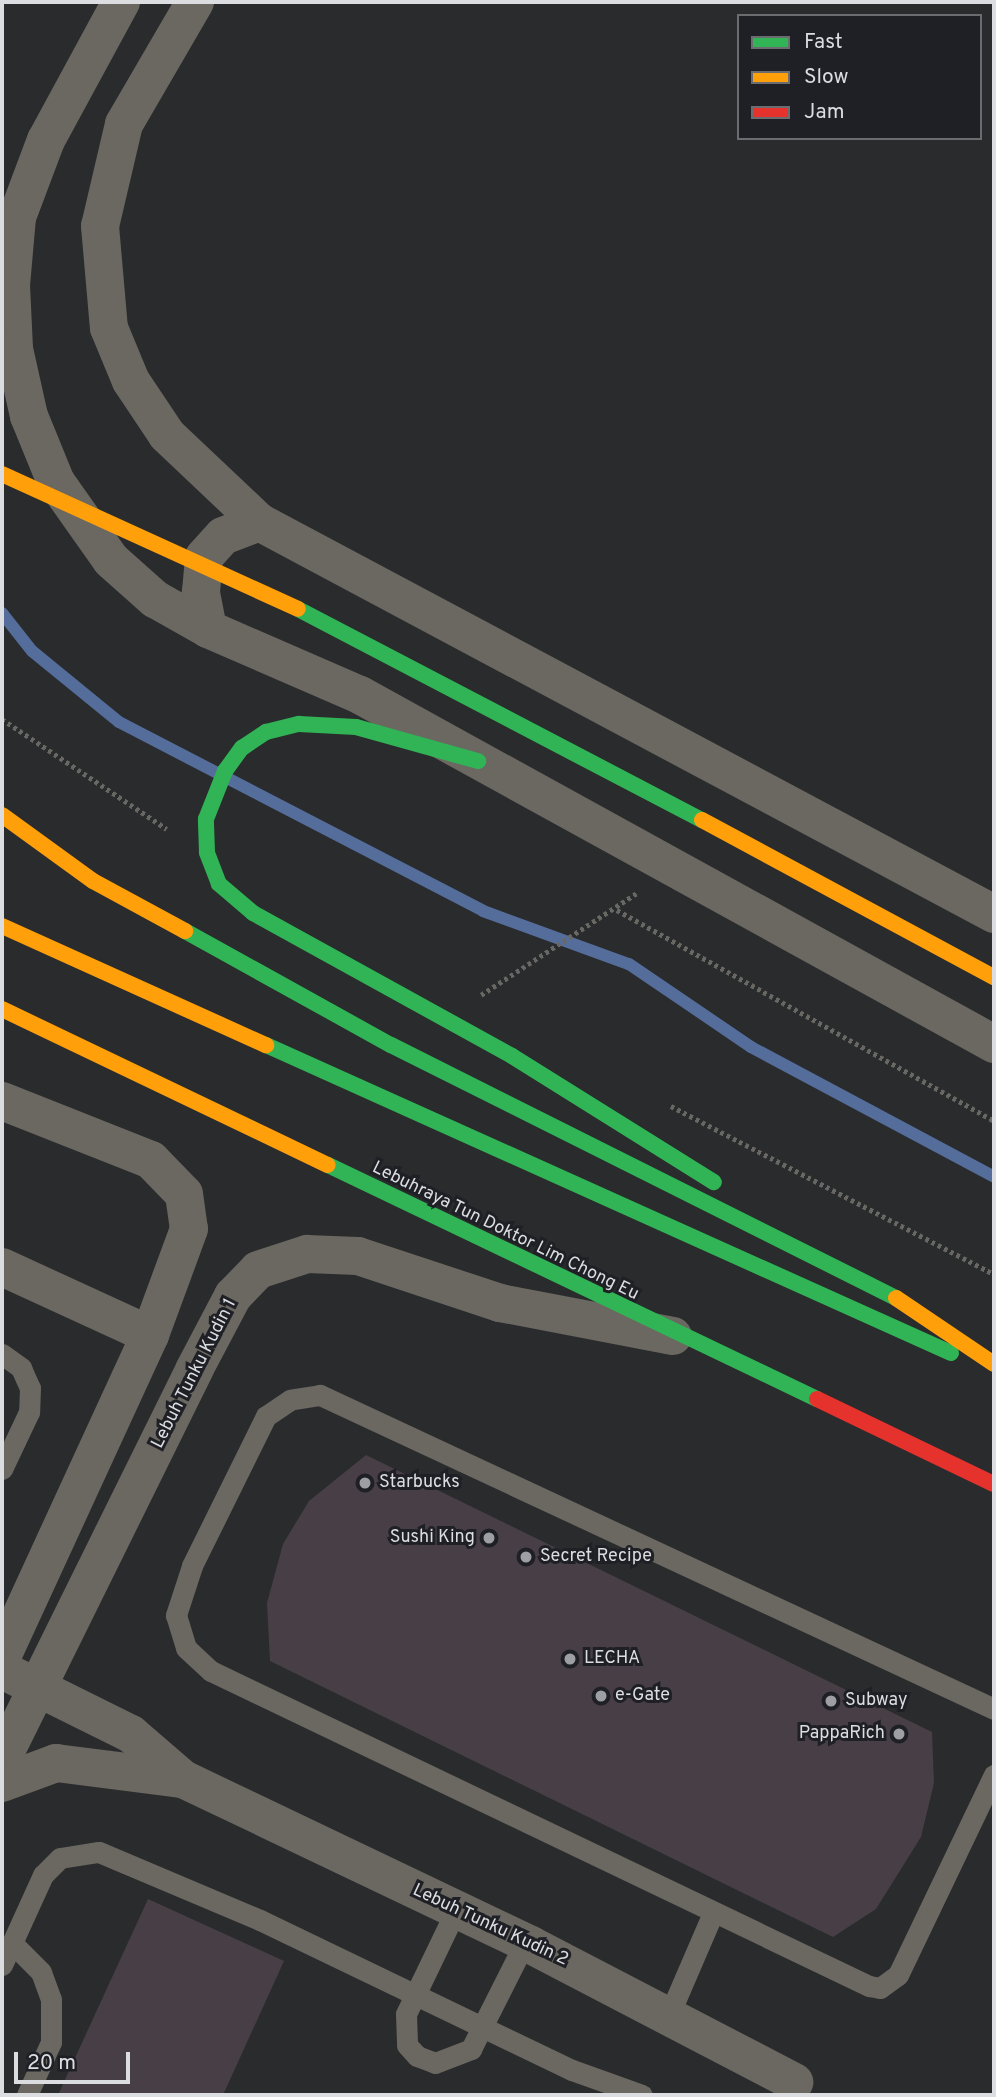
<!DOCTYPE html>
<html>
<head>
<meta charset="utf-8">
<style>
	body { margin:0 }
	#map { position:relative; width:996px; height:2097px; overflow:hidden; background:#292b2d; font-family:Overpass,sans-serif }
	div>[style] { position:absolute }
	.stream>* { height:12px; margin:-6px; padding:0 6px; transform-origin:6px; border-radius:6px; background:#556d9b }
	.building>* { inset:0; background:#483f46 }
	.path>* { height:4.5px; margin-top:-2.25px; transform-origin:0; background:repeating-linear-gradient(90deg,#696763 0 3.5px,transparent 0 7px) }
	.lane>* { height:21px; margin:-10.5px; padding:0 10.5px; transform-origin:10.5px; border-radius:10.5px; background:#6b6761 }
	.street>* { height:38px; margin:-19px; padding:0 19px; transform-origin:19px; border-radius:19px; background:#6b6761 }
	.fast>* { height:16px; margin:-8px; padding:0 8px; transform-origin:8px; border-radius:8px; background:#30b455 }
	.slow>* { height:16px; margin:-8px; padding:0 8px; transform-origin:8px; border-radius:8px; background:#ff9f0a }
	.jam>* { height:16px; margin:-8px; padding:0 8px; transform-origin:8px; border-radius:8px; background:#e5322d }
	.fast-bridge>* { height:16px; margin:-8px; padding:0 8px; transform-origin:8px; border-radius:8px; background:#30b455 }
	.slow-bridge>* { height:16px; margin:-8px; padding:0 8px; transform-origin:8px; border-radius:8px; background:#ff9f0a }
	.dots>* { width:19px; height:19px; translate:-50% -50%; box-sizing:border-box; border:4px solid #1e2025; border-radius:50% }
	span { translate:-50% -50%; white-space:nowrap; text-align:center; line-height:1.15; -webkit-text-stroke:6px #1e2025; paint-order:stroke }
	.street-label { font-size:18px; color:#dbdde1 }
	.poi-label { font-size:18px; color:#dbdde1 }
	.left { translate:0 -50%; text-align:left }
	.right { translate:-100% -50%; text-align:right }
	.frame { position:absolute; inset:0; border:4px solid #dbdde1; pointer-events:none }
	.legend { position:absolute; left:737px; top:14px; width:245px; height:126px; box-sizing:border-box; background:#1e2025; border:2px solid #6a6c70; margin:0; padding:9px 12px; list-style:none; font-size:21px; color:#dbdde1 }
	.legend li { display:flex; align-items:center; gap:14px; height:35px }
	.legend b { width:35px; border:2px solid #6a6c70 }
	.scale { position:absolute; left:14px; top:2052px; width:116px; height:32px; box-sizing:border-box; border:4px solid #dbdde1; border-top:0; padding-left:9px; font-size:21px; line-height:24px; white-space:nowrap; color:#dbdde1; -webkit-text-stroke:5px #1e2025; paint-order:stroke }
</style>
</head>
<body>
<div id="map">
	<div class="stream">
		<div style="left:2px;top:613px;width:48px;rotate:51.7deg"></div>
		<div style="left:32px;top:651px;width:112px;rotate:39.2deg"></div>
		<div style="left:119px;top:722px;width:410px;rotate:27.4deg"></div>
		<div style="left:483px;top:911px;width:155px;rotate:20deg"></div>
		<div style="left:629px;top:964px;width:148px;rotate:34.2deg"></div>
		<div style="left:751px;top:1047px;width:276px;rotate:28.1deg"></div>
	</div>
	<div class="building">
		<div style="clip-path:polygon(366px 1455px,932px 1732px,934px 1783px,921px 1837px,876px 1909px,833px 1937px,270px 1661px,267px 1603px,283px 1544px,309px 1501px)"></div>
		<div style="clip-path:polygon(148px 1899px,284px 1961px,223px 2095px,58px 2095px)"></div>
	</div>
	<div class="path">
		<div style="left:2px;top:719px;width:198px;rotate:33.7deg"></div>
		<div style="left:617px;top:910px;width:432px;rotate:29.2deg"></div>
		<div style="left:481px;top:995px;width:186px;rotate:-33.2deg"></div>
		<div style="left:671px;top:1106px;width:364px;rotate:27.5deg"></div>
	</div>
	<div class="lane">
		<div style="left:2px;top:1354px;width:24px;rotate:36deg"></div>
		<div style="left:21px;top:1368px;width:22px;rotate:66deg"></div>
		<div style="left:30px;top:1388px;width:24px;rotate:92deg"></div>
		<div style="left:29px;top:1412px;width:63px;rotate:115.3deg"></div>
		<div style="left:994px;top:1709px;width:744px;rotate:-155.02deg"></div>
		<div style="left:320px;top:1395px;width:30px;rotate:171deg"></div>
		<div style="left:290px;top:1400px;width:29px;rotate:146deg"></div>
		<div style="left:266px;top:1416px;width:167px;rotate:116.3deg"></div>
		<div style="left:192px;top:1566px;width:52px;rotate:108.1deg"></div>
		<div style="left:176px;top:1615px;width:34px;rotate:73deg"></div>
		<div style="left:186px;top:1648px;width:34px;rotate:43deg"></div>
		<div style="left:211px;top:1671px;width:730px;rotate:25.58deg"></div>
		<div style="left:869px;top:1986px;width:11px;rotate:10deg"></div>
		<div style="left:880px;top:1988px;width:22px;rotate:-36deg"></div>
		<div style="left:898px;top:1975px;width:222px;rotate:-64.4deg"></div>
		<div style="left:456px;top:1910px;width:115px;rotate:115.7deg"></div>
		<div style="left:406px;top:2014px;width:31px;rotate:88deg"></div>
		<div style="left:407px;top:2045px;width:15px;rotate:48deg"></div>
		<div style="left:417px;top:2056px;width:19px;rotate:21deg"></div>
		<div style="left:435px;top:2063px;width:39px;rotate:-21deg"></div>
		<div style="left:471px;top:2049px;width:120px;rotate:-63.2deg"></div>
		<div style="left:12px;top:1943px;width:41px;rotate:45deg"></div>
		<div style="left:41px;top:1972px;width:29px;rotate:70deg"></div>
		<div style="left:51px;top:1999px;width:43px;rotate:90deg"></div>
		<div style="left:51px;top:2042px;width:58px;rotate:114.4deg"></div>
		<div style="left:2px;top:1965px;width:99px;rotate:-65.5deg"></div>
		<div style="left:43px;top:1875px;width:24px;rotate:-45deg"></div>
		<div style="left:60px;top:1858px;width:39px;rotate:-9deg"></div>
		<div style="left:99px;top:1852px;width:175px;rotate:22.9deg"></div>
		<div style="left:260px;top:1920px;width:346px;rotate:25.7deg"></div>
		<div style="left:572px;top:2070px;width:74px;rotate:19.7deg"></div>
		<div style="left:669px;top:2015px;width:111px;rotate:-66.7deg"></div>
	</div>
	<div class="street">
		<div style="left:121px;top:2px;width:157px;rotate:118.5deg"></div>
		<div style="left:46px;top:140px;width:82px;rotate:110.6deg"></div>
		<div style="left:17px;top:217px;width:68px;rotate:95deg"></div>
		<div style="left:11px;top:285px;width:64px;rotate:87.3deg"></div>
		<div style="left:14px;top:349px;width:69px;rotate:77.4deg"></div>
		<div style="left:29px;top:416px;width:71px;rotate:67.8deg"></div>
		<div style="left:56px;top:482px;width:95px;rotate:54.8deg"></div>
		<div style="left:111px;top:560px;width:59px;rotate:41.6deg"></div>
		<div style="left:155px;top:599px;width:61px;rotate:29.5deg"></div>
		<div style="left:208px;top:629px;width:166px;rotate:23.5deg"></div>
		<div style="left:360px;top:695px;width:724px;rotate:28.83deg"></div>
		<div style="left:195px;top:2px;width:141px;rotate:120.2deg"></div>
		<div style="left:124px;top:124px;width:105px;rotate:103.2deg"></div>
		<div style="left:100px;top:226px;width:102px;rotate:85deg"></div>
		<div style="left:109px;top:328px;width:57px;rotate:67.5deg"></div>
		<div style="left:131px;top:381px;width:65px;rotate:56.3deg"></div>
		<div style="left:167px;top:435px;width:127px;rotate:43.4deg"></div>
		<div style="left:259px;top:522px;width:833px;rotate:28.07deg"></div>
		<div style="left:208px;top:629px;width:38px;rotate:-101deg"></div>
		<div style="left:201px;top:592px;width:35px;rotate:-85deg"></div>
		<div style="left:204px;top:557px;width:28px;rotate:-48deg"></div>
		<div style="left:223px;top:536px;width:39px;rotate:-21deg"></div>
		<div style="left:2px;top:1101px;width:160px;rotate:21.6deg"></div>
		<div style="left:151px;top:1160px;width:47px;rotate:45.9deg"></div>
		<div style="left:184px;top:1194px;width:35px;rotate:82deg"></div>
		<div style="left:189px;top:1229px;width:113px;rotate:110.2deg"></div>
		<div style="left:150px;top:1335px;width:354px;rotate:114.7deg"></div>
		<div style="left:2px;top:1267px;width:163px;rotate:24.7deg"></div>
		<div style="left:2px;top:1670px;width:144px;rotate:26.4deg"></div>
		<div style="left:131px;top:1734px;width:69px;rotate:40.9deg"></div>
		<div style="left:183px;top:1779px;width:386px;rotate:25.5deg"></div>
		<div style="left:531px;top:1945px;width:297px;rotate:27.5deg"></div>
		<div style="left:2px;top:1759px;width:434px;rotate:-63.7deg"></div>
		<div style="left:194px;top:1370px;width:84px;rotate:-62.2deg"></div>
		<div style="left:233px;top:1296px;width:36px;rotate:-46deg"></div>
		<div style="left:258px;top:1270px;width:52px;rotate:-18.1deg"></div>
		<div style="left:307px;top:1254px;width:51px;rotate:2.2deg"></div>
		<div style="left:358px;top:1256px;width:150px;rotate:18.3deg"></div>
		<div style="left:500px;top:1303px;width:176px;rotate:10.8deg"></div>
		<div style="left:2px;top:1783px;width:58px;rotate:-20.3deg"></div>
		<div style="left:56px;top:1763px;width:128px;rotate:7.2deg"></div>
	</div>
	<div class="fast">
		<div style="left:266px;top:732px;width:34px;rotate:-14deg"></div>
		<div style="left:299px;top:724px;width:57px;rotate:3deg"></div>
		<div style="left:356px;top:727px;width:127px;rotate:15.6deg"></div>
		<div style="left:253px;top:913px;width:296px;rotate:28.9deg"></div>
		<div style="left:512px;top:1056px;width:238px;rotate:32deg"></div>
		<div style="left:185px;top:931px;width:235px;rotate:29deg"></div>
		<div style="left:391px;top:1045px;width:565px;rotate:26.61deg"></div>
		<div style="left:266px;top:1045px;width:751px;rotate:24.21deg"></div>
		<div style="left:328px;top:1165px;width:542px;rotate:25.57deg"></div>
	</div>
	<div class="slow">
		<div style="left:2px;top:815px;width:112px;rotate:36deg"></div>
		<div style="left:93px;top:881px;width:105px;rotate:28.5deg"></div>
		<div style="left:2px;top:926px;width:290px;rotate:24.3deg"></div>
		<div style="left:2px;top:1009px;width:361px;rotate:25.6deg"></div>
		<div style="left:896px;top:1298px;width:118px;rotate:34deg"></div>
	</div>
	<div class="jam">
		<div style="left:817px;top:1399px;width:196px;rotate:25.7deg"></div>
	</div>
	<div class="fast-bridge">
		<div style="left:298px;top:609px;width:456px;rotate:27.6deg"></div>
		<div style="left:253px;top:913px;width:45px;rotate:-139.5deg"></div>
		<div style="left:219px;top:884px;width:34px;rotate:-111deg"></div>
		<div style="left:207px;top:852px;width:33px;rotate:-92deg"></div>
		<div style="left:206px;top:819px;width:52px;rotate:-68.4deg"></div>
		<div style="left:225px;top:771px;width:29px;rotate:-54deg"></div>
		<div style="left:242px;top:748px;width:29px;rotate:-34deg"></div>
	</div>
	<div class="slow-bridge">
		<div style="left:2px;top:474px;width:325px;rotate:24.5deg"></div>
		<div style="left:702px;top:820px;width:332px;rotate:28.3deg"></div>
	</div>
	<div class="dots">
		<div style="left:365px;top:1483px;background:#9d9fa2"></div>
		<div style="left:489px;top:1538px;background:#9d9fa2"></div>
		<div style="left:526px;top:1557px;background:#9d9fa2"></div>
		<div style="left:570px;top:1659px;background:#9d9fa2"></div>
		<div style="left:601px;top:1696px;background:#9d9fa2"></div>
		<div style="left:831px;top:1701px;background:#9d9fa2"></div>
		<div style="left:899px;top:1734px;background:#9d9fa2"></div>
	</div>
	<div class="street-label">
		<span style="left:505px;top:1232px;rotate:26deg">Lebuhraya Tun Doktor Lim Chong Eu</span>
		<span style="left:195px;top:1374px;rotate:-63deg">Lebuh Tunku Kudin 1</span>
		<span style="left:490px;top:1926px;rotate:25deg">Lebuh Tunku Kudin 2</span>
	</div>
	<div class="poi-label">
		<span class="left" style="left:379px;top:1483px">Starbucks</span>
		<span class="right" style="left:475px;top:1538px">Sushi King</span>
		<span class="left" style="left:540px;top:1557px">Secret Recipe</span>
		<span class="left" style="left:584px;top:1659px">LECHA</span>
		<span class="left" style="left:615px;top:1696px">e-Gate</span>
		<span class="left" style="left:845px;top:1701px">Subway</span>
		<span class="right" style="left:885px;top:1734px">PappaRich</span>
	</div>
	<div class="frame"></div>
	<ul class="legend">
	<li><b style="height:9px;background:#30b455"></b>Fast</li>
	<li><b style="height:9px;background:#ff9f0a"></b>Slow</li>
	<li><b style="height:9px;background:#e5322d"></b>Jam</li>
	</ul>
	<div class="scale">20 m</div>
</div>
</body>
</html>
